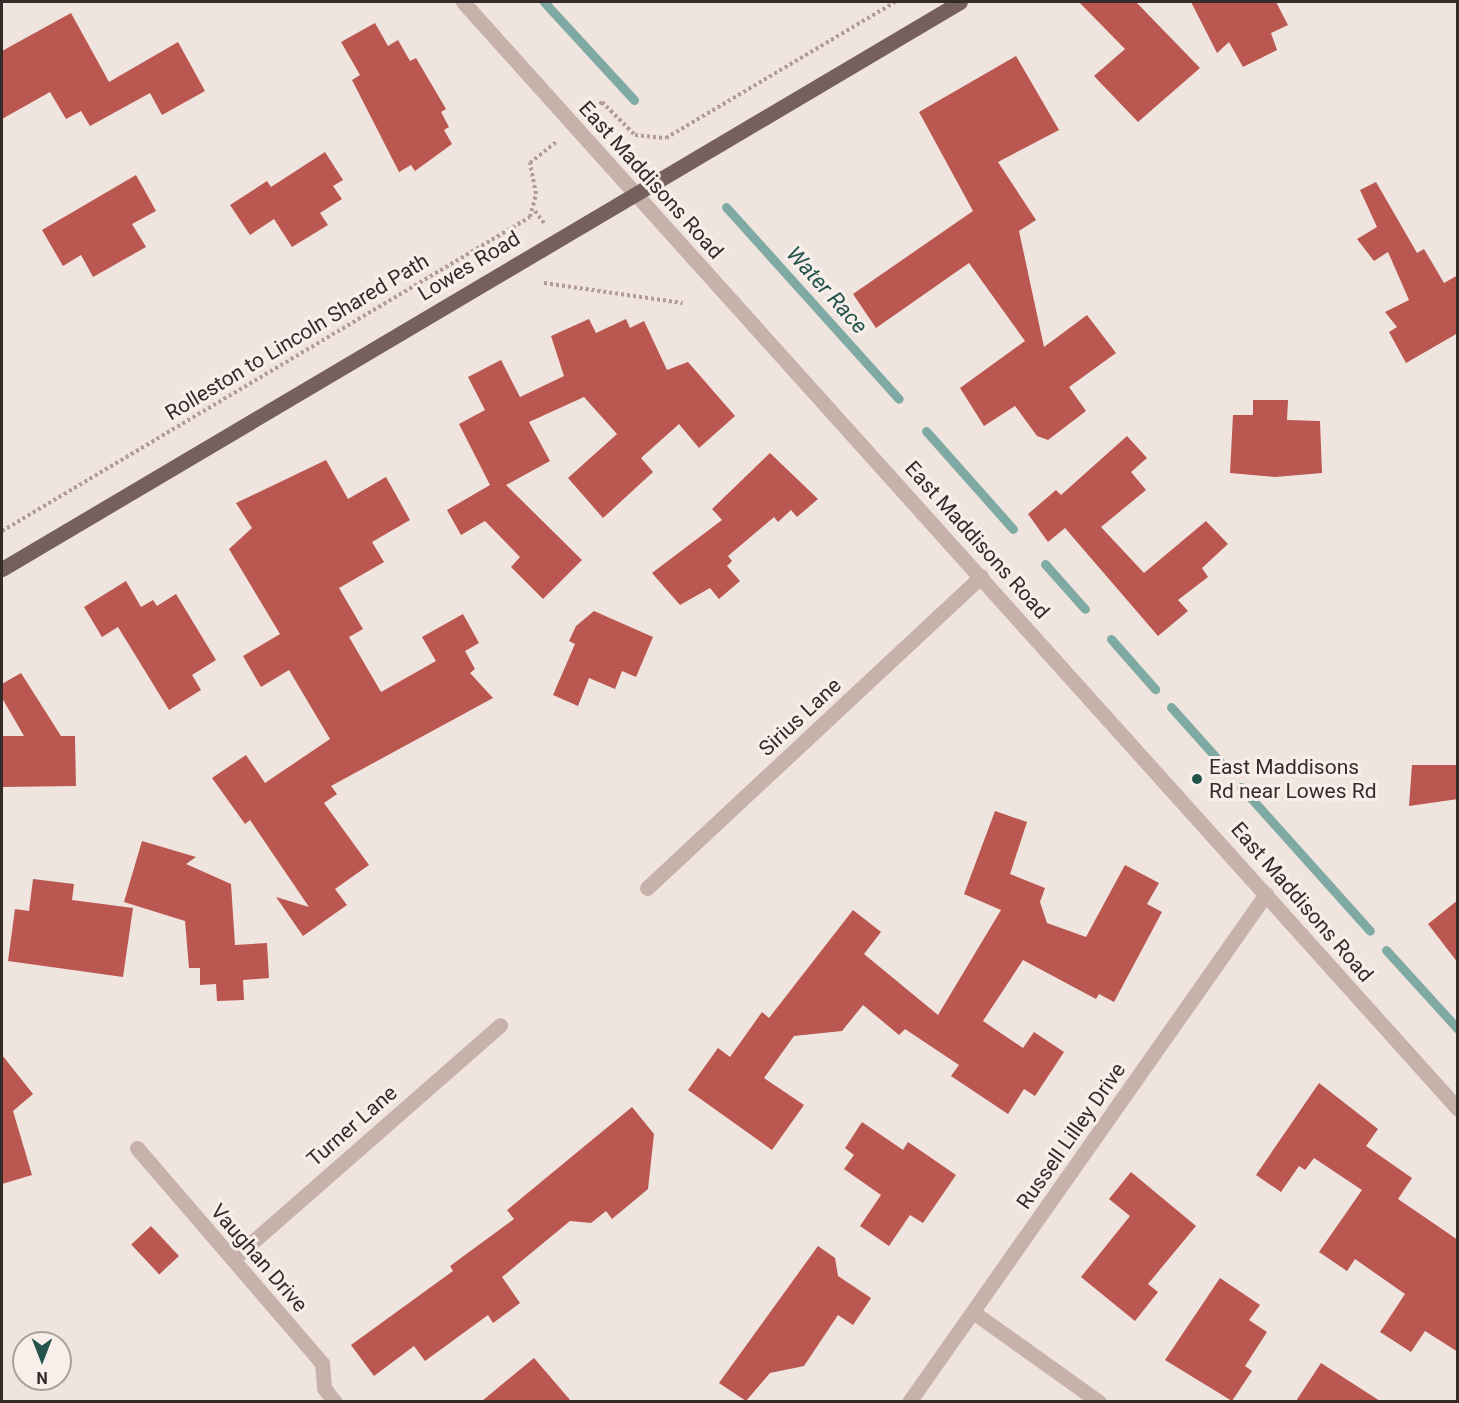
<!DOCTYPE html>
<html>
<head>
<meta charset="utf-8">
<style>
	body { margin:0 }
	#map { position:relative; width:1459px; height:1403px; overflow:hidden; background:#f0e4de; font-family:Roboto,sans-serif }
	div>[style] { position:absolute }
	.stream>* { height:9px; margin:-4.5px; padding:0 4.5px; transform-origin:4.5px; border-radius:4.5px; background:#7faaa4 }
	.building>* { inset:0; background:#ba5751; transform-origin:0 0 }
	.path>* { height:4px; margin-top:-2px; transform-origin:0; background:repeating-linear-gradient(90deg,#b29c95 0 3px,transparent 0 6px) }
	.minor>* { height:15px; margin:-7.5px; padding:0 7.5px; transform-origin:7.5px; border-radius:7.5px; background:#c7b2ab }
	.major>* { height:15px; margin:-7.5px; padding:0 7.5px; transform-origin:7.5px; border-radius:7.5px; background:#76605c }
	.dots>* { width:16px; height:16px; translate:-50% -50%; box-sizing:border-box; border:3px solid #f8efea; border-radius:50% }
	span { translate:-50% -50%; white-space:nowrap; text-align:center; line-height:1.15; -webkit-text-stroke:6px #f8efea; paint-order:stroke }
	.street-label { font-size:21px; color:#352b29 }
	.poi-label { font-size:21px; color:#352b29 }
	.left { translate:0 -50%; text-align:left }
	.water-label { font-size:22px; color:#23534d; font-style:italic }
	.frame { position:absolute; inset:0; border:3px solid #352b29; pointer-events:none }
	.north { position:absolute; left:12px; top:1331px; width:60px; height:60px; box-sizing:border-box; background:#f8efea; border:2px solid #aaa19d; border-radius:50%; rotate:180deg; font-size:16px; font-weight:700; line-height:24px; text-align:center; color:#352b29 }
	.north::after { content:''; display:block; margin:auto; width:21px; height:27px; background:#23534d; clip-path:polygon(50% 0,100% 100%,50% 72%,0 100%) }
</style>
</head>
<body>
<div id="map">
	<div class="stream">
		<div style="left:544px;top:2px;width:133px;rotate:47.4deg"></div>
		<div style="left:726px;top:207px;width:258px;rotate:48deg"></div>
		<div style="left:926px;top:431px;width:131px;rotate:48.4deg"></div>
		<div style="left:1045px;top:564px;width:60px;rotate:48.4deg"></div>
		<div style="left:1111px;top:639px;width:67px;rotate:48.7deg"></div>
		<div style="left:1171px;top:707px;width:76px;rotate:48.2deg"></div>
		<div style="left:1241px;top:787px;width:193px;rotate:48.1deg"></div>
		<div style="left:1386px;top:950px;width:107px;rotate:47.7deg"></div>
	</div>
	<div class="building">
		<div style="clip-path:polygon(1079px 2px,1136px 2px,1200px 68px,1138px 122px,1094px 76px,1125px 49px)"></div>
		<div style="clip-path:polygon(1191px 2px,1276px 2px,1288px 25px,1271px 33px,1277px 50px,1243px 67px,1229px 42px,1217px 53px)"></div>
		<div style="clip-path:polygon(71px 13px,109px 82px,178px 42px,205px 91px,162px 115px,150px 93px,90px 126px,81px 111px,66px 119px,50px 92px,2px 119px,2px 51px)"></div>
		<div style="clip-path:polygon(375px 23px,388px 46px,398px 40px,410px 61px,416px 58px,446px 109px,441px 112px,449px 127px,444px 130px,452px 144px,415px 171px,411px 165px,399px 172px,352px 80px,360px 75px,341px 42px)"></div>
		<div style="clip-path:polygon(1016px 56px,1059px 130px,998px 162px,1036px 220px,1019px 231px,1044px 347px,1087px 315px,1116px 353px,1069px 387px,1086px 411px,1048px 440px,1037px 436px,1015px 406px,984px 426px,960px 388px,1025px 341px,969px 263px,876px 328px,853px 294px,973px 211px,919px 112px)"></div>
		<div style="clip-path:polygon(325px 152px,343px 180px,333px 186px,342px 199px,320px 213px,328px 225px,292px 247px,274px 219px,250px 235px,230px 205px,267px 181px,271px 187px)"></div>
		<div style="clip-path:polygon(136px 175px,156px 211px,132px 224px,146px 247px,93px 277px,81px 255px,63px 266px,42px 230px)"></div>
		<div style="clip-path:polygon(1376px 182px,1417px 253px,1424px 249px,1444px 283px,1458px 275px,1458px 333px,1406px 363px,1389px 332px,1397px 327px,1385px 312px,1409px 300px,1388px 252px,1374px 261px,1357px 239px,1377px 227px,1360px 190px)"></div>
		<div style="clip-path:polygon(589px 319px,596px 333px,626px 319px,630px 328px,644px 321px,667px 370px,688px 362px,735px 416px,699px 448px,679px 424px,641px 458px,653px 472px,603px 518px,568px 478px,617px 434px,584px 397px,529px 422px,550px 461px,506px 485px,582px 560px,543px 599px,511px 567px,520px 557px,485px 521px,461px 535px,447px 510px,490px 485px,459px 424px,485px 410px,468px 377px,501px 360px,520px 397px,564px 376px,551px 336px)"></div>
		<div style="clip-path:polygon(1253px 400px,1288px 400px,1287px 420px,1320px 421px,1322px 473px,1275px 477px,1230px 473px,1233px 415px,1253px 415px)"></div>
		<div style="clip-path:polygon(1127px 436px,1147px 458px,1131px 472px,1146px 490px,1101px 527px,1144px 573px,1206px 521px,1228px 544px,1202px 568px,1208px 577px,1178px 600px,1188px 611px,1158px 636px,1065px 528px,1048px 542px,1028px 514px,1056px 490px,1061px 495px)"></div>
		<div style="clip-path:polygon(770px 453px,818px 499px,797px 517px,791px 510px,778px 522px,774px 517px,728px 556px,732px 561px,727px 566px,740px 581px,719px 599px,710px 588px,680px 605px,652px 573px,722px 520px,712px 509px)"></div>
		<div style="clip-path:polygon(326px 460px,348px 499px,386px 477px,410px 520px,372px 542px,384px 562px,339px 588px,363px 629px,349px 637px,381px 692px,436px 661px,422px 637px,463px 614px,479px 643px,465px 651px,475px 669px,470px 673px,493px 698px,331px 786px,337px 794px,324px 803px,369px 865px,335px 889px,347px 905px,303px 936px,276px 897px,309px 907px,250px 820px,245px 824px,212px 778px,246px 755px,265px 783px,330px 739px,289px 670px,261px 687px,243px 656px,280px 634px,229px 549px,252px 528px,236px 503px)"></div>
		<div style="clip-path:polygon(126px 581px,141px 607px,153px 600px,157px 606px,176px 594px,216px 660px,192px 675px,201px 690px,169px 710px,118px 627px,102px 637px,84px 607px)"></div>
		<div style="clip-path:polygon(594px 611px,653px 637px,636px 677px,622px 671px,615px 689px,589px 678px,578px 706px,553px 695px,575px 644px,569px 641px,576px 626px)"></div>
		<div style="clip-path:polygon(21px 673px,61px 736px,75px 736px,76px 786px,2px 787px,2px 736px,24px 736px,2px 698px,2px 684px)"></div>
		<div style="clip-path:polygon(1412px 765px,1458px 765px,1458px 799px,1409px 806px)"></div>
		<div style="clip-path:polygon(995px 811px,1027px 822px,1010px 874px,1045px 888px,1040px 902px,1047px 923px,1086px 937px,1125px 865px,1159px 883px,1147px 904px,1162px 912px,1114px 1002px,1099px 994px,1096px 999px,1023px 960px,983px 1021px,1023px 1048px,1034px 1032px,1064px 1052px,1035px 1096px,1024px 1089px,1008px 1114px,951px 1076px,959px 1065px,905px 1029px,899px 1035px,863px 1005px,842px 1031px,794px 1036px,764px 1078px,804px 1105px,772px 1150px,688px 1090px,718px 1048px,730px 1057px,762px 1012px,769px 1018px,853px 910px,881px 932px,864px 954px,938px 1015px,1001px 910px,964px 894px)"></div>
		<div style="clip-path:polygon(142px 841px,196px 857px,186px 864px,231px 884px,235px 945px,267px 943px,269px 978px,243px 980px,244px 1000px,217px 1001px,216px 984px,200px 985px,200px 968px,189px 968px,185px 921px,124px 902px)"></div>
		<div style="clip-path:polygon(33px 879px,74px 884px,72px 900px,133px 908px,123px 977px,8px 961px,15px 909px,29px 911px)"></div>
		<div style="clip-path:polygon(1458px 900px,1458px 963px,1428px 924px)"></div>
		<div style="clip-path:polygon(2px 1055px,33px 1094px,13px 1111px,32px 1175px,2px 1184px)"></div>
		<div style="clip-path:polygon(1319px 1083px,1378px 1129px,1366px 1146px,1412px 1178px,1398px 1199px,1458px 1240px,1458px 1352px,1425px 1331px,1411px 1352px,1380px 1332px,1405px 1294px,1355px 1259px,1347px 1271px,1319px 1252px,1362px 1190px,1314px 1158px,1305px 1170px,1299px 1166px,1281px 1192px,1256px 1175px)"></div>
		<div style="clip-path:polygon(632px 1107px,654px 1134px,648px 1189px,612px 1219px,606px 1211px,591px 1223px,570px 1221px,502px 1277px,520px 1303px,493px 1323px,488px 1315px,425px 1361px,414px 1346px,374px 1376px,351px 1345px,453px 1271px,450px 1266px,514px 1219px,507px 1210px)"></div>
		<div style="clip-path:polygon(862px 1122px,903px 1150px,908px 1142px,956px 1175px,923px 1223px,910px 1215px,889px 1246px,860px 1226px,881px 1195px,844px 1169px,854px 1155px,845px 1148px)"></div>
		<div style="clip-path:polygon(1131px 1172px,1196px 1226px,1148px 1284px,1158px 1292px,1135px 1321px,1081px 1277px,1130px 1216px,1109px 1199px)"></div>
		<div style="left:151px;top:1226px;width:41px;height:27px;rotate:47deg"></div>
		<div style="clip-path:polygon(818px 1246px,835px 1258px,838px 1276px,871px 1298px,853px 1325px,838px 1315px,804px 1366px,770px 1373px,746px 1401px,719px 1383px)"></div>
		<div style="clip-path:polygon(1220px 1278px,1260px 1305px,1249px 1320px,1267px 1332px,1245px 1366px,1252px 1371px,1232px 1401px,1165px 1360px)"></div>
		<div style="clip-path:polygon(534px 1358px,571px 1401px,482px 1401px)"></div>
		<div style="clip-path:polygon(1321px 1363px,1380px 1401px,1296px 1401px)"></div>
	</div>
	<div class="path">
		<div style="left:591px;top:112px;width:15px;rotate:-42deg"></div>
		<div style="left:602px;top:102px;width:47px;rotate:45deg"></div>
		<div style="left:635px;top:135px;width:31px;rotate:6deg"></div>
		<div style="left:666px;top:138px;width:266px;rotate:-30.7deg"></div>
		<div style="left:535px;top:211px;width:15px;rotate:53deg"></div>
		<div style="left:544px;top:283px;width:140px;rotate:8.2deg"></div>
		<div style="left:2px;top:531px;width:614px;rotate:-30.74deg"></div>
		<div style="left:530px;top:217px;width:24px;rotate:-75deg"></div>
		<div style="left:536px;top:194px;width:32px;rotate:-101deg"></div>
		<div style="left:530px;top:163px;width:33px;rotate:-39deg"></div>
	</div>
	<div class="minor">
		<div style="left:463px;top:2px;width:1488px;rotate:48.05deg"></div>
		<div style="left:647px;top:888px;width:457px;rotate:-43deg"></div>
		<div style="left:137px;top:1148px;width:284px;rotate:49.3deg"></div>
		<div style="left:322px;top:1363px;width:25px;rotate:85deg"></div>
		<div style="left:324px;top:1388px;width:18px;rotate:52deg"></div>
		<div style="left:233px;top:1259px;width:355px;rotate:-41.2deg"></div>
		<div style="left:973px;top:1312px;width:155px;rotate:35.5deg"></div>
		<div style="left:909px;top:1402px;width:621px;rotate:-54.9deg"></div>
	</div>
	<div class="major">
		<div style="left:2px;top:569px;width:1113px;rotate:-30.62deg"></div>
	</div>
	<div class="dots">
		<div style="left:1197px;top:779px;background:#23534d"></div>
	</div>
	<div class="street-label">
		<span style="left:651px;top:180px;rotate:48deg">East Maddisons Road</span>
		<span style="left:469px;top:266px;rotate:-31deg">Lowes Road</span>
		<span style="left:297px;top:337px;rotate:-31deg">Rolleston to Lincoln Shared Path</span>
		<span style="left:977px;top:540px;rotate:48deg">East Maddisons Road</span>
		<span style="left:800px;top:717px;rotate:-43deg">Sirius Lane</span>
		<span style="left:1302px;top:902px;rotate:49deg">East Maddisons Road</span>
		<span style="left:352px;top:1126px;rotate:-41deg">Turner Lane</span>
		<span style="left:1071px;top:1136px;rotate:-55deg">Russell Lilley Drive</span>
		<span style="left:259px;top:1258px;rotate:49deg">Vaughan Drive</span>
	</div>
	<div class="poi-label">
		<span class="left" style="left:1209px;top:779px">East Maddisons<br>Rd near Lowes Rd</span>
	</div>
	<div class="water-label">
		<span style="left:827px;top:290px;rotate:48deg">Water Race</span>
	</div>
	<div class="frame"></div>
	<div class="north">N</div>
</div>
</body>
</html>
